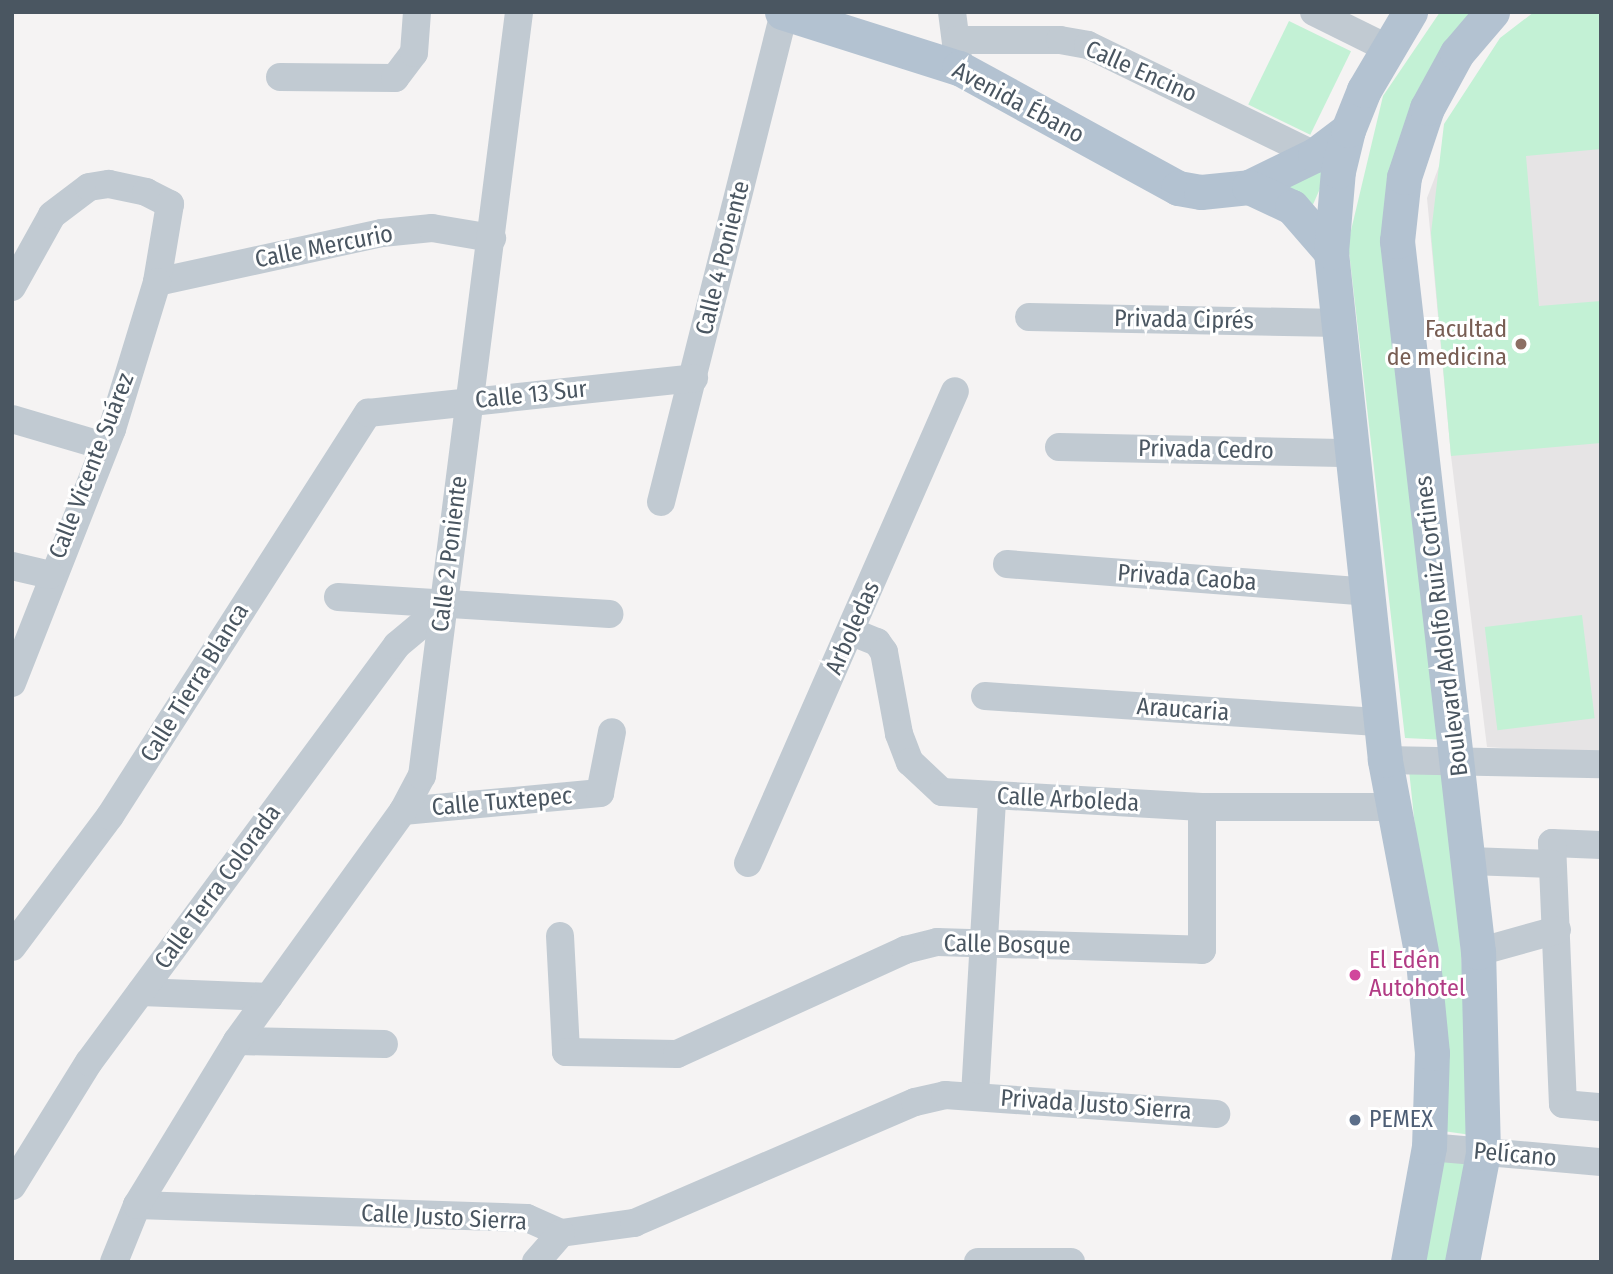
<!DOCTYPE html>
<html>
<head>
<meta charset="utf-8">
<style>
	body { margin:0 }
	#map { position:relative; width:1613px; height:1274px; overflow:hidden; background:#f5f3f3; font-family:"Fira Sans Condensed",sans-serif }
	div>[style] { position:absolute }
	.education>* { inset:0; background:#e6e4e5 }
	.green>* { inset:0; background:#c3f1d5; transform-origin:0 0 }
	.minor>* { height:28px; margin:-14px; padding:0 14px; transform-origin:14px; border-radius:14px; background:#c1cad2 }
	.major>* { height:35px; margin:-17.5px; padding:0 17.5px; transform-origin:17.5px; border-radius:17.5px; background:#b3c2d1 }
	.dots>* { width:19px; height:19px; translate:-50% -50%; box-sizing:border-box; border:4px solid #fff; border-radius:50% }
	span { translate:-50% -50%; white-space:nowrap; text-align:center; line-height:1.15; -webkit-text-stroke:6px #fff; paint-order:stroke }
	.street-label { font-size:24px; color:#4a5661 }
	.education-label { font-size:24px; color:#785e54 }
	.right { translate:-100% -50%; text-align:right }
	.hotel-label { font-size:24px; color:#b23c85 }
	.left { translate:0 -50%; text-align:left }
	.service-label { font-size:24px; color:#4e5e75 }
	.frame { position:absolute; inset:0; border:14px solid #4a5661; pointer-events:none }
</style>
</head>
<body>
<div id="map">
	<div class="education">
		<div style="clip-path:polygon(1601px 12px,1601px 754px,1487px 747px,1451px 456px,1427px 198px,1464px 101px)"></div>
	</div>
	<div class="green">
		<div style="clip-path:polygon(1440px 12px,1480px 12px,1389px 240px,1447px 740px,1405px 738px,1348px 243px,1383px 96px)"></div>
		<div style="clip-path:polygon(1534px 12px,1601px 12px,1601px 149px,1526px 156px,1539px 306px,1601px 301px,1601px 443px,1451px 456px,1431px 233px,1444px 124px,1500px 38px)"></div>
		<div style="left:1289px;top:21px;width:69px;height:93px;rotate:26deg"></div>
		<div style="clip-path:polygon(1338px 148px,1311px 209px,1274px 184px)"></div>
		<div style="left:1582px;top:615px;width:104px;height:98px;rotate:83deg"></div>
		<div style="clip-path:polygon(1409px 770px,1451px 771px,1471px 1135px,1436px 1130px,1437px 1036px)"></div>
		<div style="clip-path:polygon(1437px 1158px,1477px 1166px,1450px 1262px,1417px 1262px)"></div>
	</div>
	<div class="minor">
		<div style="left:952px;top:12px;width:47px;rotate:82.7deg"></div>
		<div style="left:1314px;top:12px;width:81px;rotate:26.3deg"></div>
		<div style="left:956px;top:40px;width:104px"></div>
		<div style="left:1060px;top:40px;width:28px;rotate:10deg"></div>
		<div style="left:1088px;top:45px;width:252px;rotate:25.9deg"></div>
		<div style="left:280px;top:77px;width:115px;rotate:0.5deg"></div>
		<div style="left:395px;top:78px;width:31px;rotate:-53deg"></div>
		<div style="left:414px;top:53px;width:41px;rotate:-85.8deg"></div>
		<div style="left:157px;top:282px;width:230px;rotate:-12.3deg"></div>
		<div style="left:382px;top:233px;width:50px;rotate:-5.7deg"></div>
		<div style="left:432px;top:228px;width:61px;rotate:9.5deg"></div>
		<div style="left:12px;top:287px;width:82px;rotate:-60.9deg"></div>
		<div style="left:52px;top:215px;width:46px;rotate:-37.1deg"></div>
		<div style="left:89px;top:187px;width:20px;rotate:-9deg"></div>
		<div style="left:109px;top:184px;width:38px;rotate:12deg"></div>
		<div style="left:146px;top:192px;width:27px;rotate:27deg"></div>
		<div style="left:170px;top:204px;width:79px;rotate:99.5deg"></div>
		<div style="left:157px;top:282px;width:154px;rotate:107deg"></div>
		<div style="left:112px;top:429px;width:273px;rotate:111.5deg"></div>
		<div style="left:1029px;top:317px;width:310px;rotate:1.1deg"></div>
		<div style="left:12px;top:419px;width:96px;rotate:16.4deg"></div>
		<div style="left:1059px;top:447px;width:294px;rotate:1.2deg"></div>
		<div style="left:661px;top:502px;width:504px;rotate:-75.88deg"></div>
		<div style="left:1007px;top:564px;width:361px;rotate:4.4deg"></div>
		<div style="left:12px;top:566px;width:39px;rotate:13deg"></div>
		<div style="left:338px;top:597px;width:272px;rotate:3.6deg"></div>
		<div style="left:852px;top:632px;width:27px;rotate:22deg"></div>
		<div style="left:877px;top:642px;width:12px;rotate:55deg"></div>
		<div style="left:884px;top:652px;width:83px;rotate:79.6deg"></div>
		<div style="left:899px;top:734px;width:30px;rotate:69deg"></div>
		<div style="left:910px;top:762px;width:44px;rotate:43.2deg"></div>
		<div style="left:942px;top:792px;width:260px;rotate:3.3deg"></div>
		<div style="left:1202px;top:807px;width:190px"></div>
		<div style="left:985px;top:696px;width:397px;rotate:3.8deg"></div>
		<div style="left:1385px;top:760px;width:216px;rotate:1.1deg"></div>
		<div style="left:403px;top:811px;width:198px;rotate:-5.2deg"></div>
		<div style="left:600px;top:793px;width:62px;rotate:-78.9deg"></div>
		<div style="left:1601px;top:845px;width:49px;rotate:-177.7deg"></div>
		<div style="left:1552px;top:843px;width:261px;rotate:87.6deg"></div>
		<div style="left:1563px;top:1104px;width:38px;rotate:5deg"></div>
		<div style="left:1469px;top:861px;width:83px;rotate:2.1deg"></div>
		<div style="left:748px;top:863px;width:515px;rotate:-66.32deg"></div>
		<div style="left:560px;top:936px;width:116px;rotate:87deg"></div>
		<div style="left:566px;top:1052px;width:111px;rotate:1deg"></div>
		<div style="left:677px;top:1054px;width:251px;rotate:-24.5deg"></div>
		<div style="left:905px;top:950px;width:33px;rotate:-14deg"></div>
		<div style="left:937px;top:942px;width:265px;rotate:1.7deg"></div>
		<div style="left:1202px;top:950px;width:143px;rotate:-90deg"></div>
		<div style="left:12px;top:947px;width:164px;rotate:-53.2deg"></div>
		<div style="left:110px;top:816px;width:479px;rotate:-57.4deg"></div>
		<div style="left:368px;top:413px;width:328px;rotate:-6.1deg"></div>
		<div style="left:1478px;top:952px;width:82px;rotate:-15.6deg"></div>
		<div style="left:141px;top:992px;width:128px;rotate:2.2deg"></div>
		<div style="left:237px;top:1041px;width:147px;rotate:1.2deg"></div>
		<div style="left:975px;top:1095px;width:299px;rotate:-86.7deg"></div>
		<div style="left:1429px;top:1147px;width:173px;rotate:5deg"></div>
		<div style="left:12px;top:1186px;width:146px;rotate:-58.2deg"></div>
		<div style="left:89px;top:1062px;width:518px;rotate:-53.55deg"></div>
		<div style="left:397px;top:645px;width:62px;rotate:-39.8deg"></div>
		<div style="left:137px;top:1205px;width:390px;rotate:1.9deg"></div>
		<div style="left:527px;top:1218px;width:37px;rotate:24deg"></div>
		<div style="left:561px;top:1233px;width:74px;rotate:-7.8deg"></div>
		<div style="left:634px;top:1223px;width:306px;rotate:-23.3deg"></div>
		<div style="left:915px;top:1102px;width:31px;rotate:-13deg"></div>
		<div style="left:945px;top:1095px;width:272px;rotate:4deg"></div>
		<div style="left:114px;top:1262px;width:61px;rotate:-68deg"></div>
		<div style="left:137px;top:1205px;width:192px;rotate:-58.6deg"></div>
		<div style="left:237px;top:1041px;width:284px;rotate:-54.2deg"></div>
		<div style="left:403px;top:811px;width:40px;rotate:-62deg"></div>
		<div style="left:422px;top:776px;width:770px;rotate:-82.76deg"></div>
		<div style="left:536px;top:1262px;width:38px;rotate:-49deg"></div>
		<div style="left:978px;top:1262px;width:93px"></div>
	</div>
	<div class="major">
		<div style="left:782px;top:12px;width:186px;rotate:17.6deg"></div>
		<div style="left:959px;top:68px;width:250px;rotate:28.7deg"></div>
		<div style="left:1178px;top:188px;width:23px;rotate:10deg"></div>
		<div style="left:1201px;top:192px;width:48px;rotate:-5.9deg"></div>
		<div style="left:1249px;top:187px;width:73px;rotate:-25.9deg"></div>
		<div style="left:1315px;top:155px;width:41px;rotate:-37.1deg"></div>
		<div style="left:1249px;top:187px;width:47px;rotate:24.9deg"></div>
		<div style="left:1292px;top:207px;width:60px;rotate:49.1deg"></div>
		<div style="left:1408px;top:1262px;width:117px;rotate:-79.7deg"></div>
		<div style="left:1429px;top:1147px;width:94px;rotate:-88.2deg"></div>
		<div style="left:1432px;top:1053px;width:91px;rotate:-95.6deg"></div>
		<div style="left:1423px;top:962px;width:206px;rotate:-100.7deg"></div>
		<div style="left:1385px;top:760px;width:511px;rotate:-96.07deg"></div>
		<div style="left:1331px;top:252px;width:81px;rotate:-85.1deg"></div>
		<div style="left:1338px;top:171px;width:42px;rotate:-76.3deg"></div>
		<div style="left:1348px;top:130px;width:43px;rotate:-68.2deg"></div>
		<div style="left:1364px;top:90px;width:91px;rotate:-59.5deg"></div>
		<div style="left:1462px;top:1262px;width:111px;rotate:-79.1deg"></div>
		<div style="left:1483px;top:1153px;width:201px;rotate:-91.4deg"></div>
		<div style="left:1478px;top:952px;width:716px;rotate:-96.5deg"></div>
		<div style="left:1397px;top:241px;width:64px;rotate:-83.8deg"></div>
		<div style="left:1404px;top:177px;width:73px;rotate:-71.6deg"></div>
		<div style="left:1427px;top:108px;width:63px;rotate:-61.4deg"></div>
		<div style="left:1457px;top:53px;width:54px;rotate:-49.5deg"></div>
	</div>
	<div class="dots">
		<div style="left:1521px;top:344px;background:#8d6e63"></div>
		<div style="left:1355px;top:975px;background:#d1479c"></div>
		<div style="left:1355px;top:1120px;background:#5c6f8a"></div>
	</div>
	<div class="street-label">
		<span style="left:1141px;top:72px;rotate:24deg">Calle Encino</span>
		<span style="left:1018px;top:103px;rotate:28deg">Avenida Ébano</span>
		<span style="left:324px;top:247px;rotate:-11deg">Calle Mercurio</span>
		<span style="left:723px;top:258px;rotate:-76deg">Calle 4 Poniente</span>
		<span style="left:1184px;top:320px;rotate:1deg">Privada Ciprés</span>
		<span style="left:531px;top:395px;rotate:-6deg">Calle 13 Sur</span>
		<span style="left:1206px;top:450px;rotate:1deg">Privada Cedro</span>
		<span style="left:92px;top:466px;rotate:-69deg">Calle Vicente Suárez</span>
		<span style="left:450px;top:554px;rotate:-83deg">Calle 2 Poniente</span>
		<span style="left:1187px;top:578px;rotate:4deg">Privada Caoba</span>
		<span style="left:1442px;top:626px;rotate:-97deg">Boulevard Adolfo Ruiz Cortines</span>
		<span style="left:853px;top:628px;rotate:-66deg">Arboledas</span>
		<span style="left:195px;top:683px;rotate:-58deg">Calle Tierra Blanca</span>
		<span style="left:1183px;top:710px;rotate:4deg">Araucaria</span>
		<span style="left:1068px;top:800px;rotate:3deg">Calle Arboleda</span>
		<span style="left:502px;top:802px;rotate:-5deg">Calle Tuxtepec</span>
		<span style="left:218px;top:887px;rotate:-54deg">Calle Terra Colorada</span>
		<span style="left:1007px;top:945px;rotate:1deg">Calle Bosque</span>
		<span style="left:1096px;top:1105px;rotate:4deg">Privada Justo Sierra</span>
		<span style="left:1515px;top:1155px;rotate:5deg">Pelícano</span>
		<span style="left:444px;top:1218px;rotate:3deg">Calle Justo Sierra</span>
	</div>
	<div class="education-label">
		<span class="right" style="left:1507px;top:344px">Facultad<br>de medicina</span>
	</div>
	<div class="hotel-label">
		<span class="left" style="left:1369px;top:975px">El Edén<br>Autohotel</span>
	</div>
	<div class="service-label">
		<span class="left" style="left:1369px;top:1120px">PEMEX</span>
	</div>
	<div class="frame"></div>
</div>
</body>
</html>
